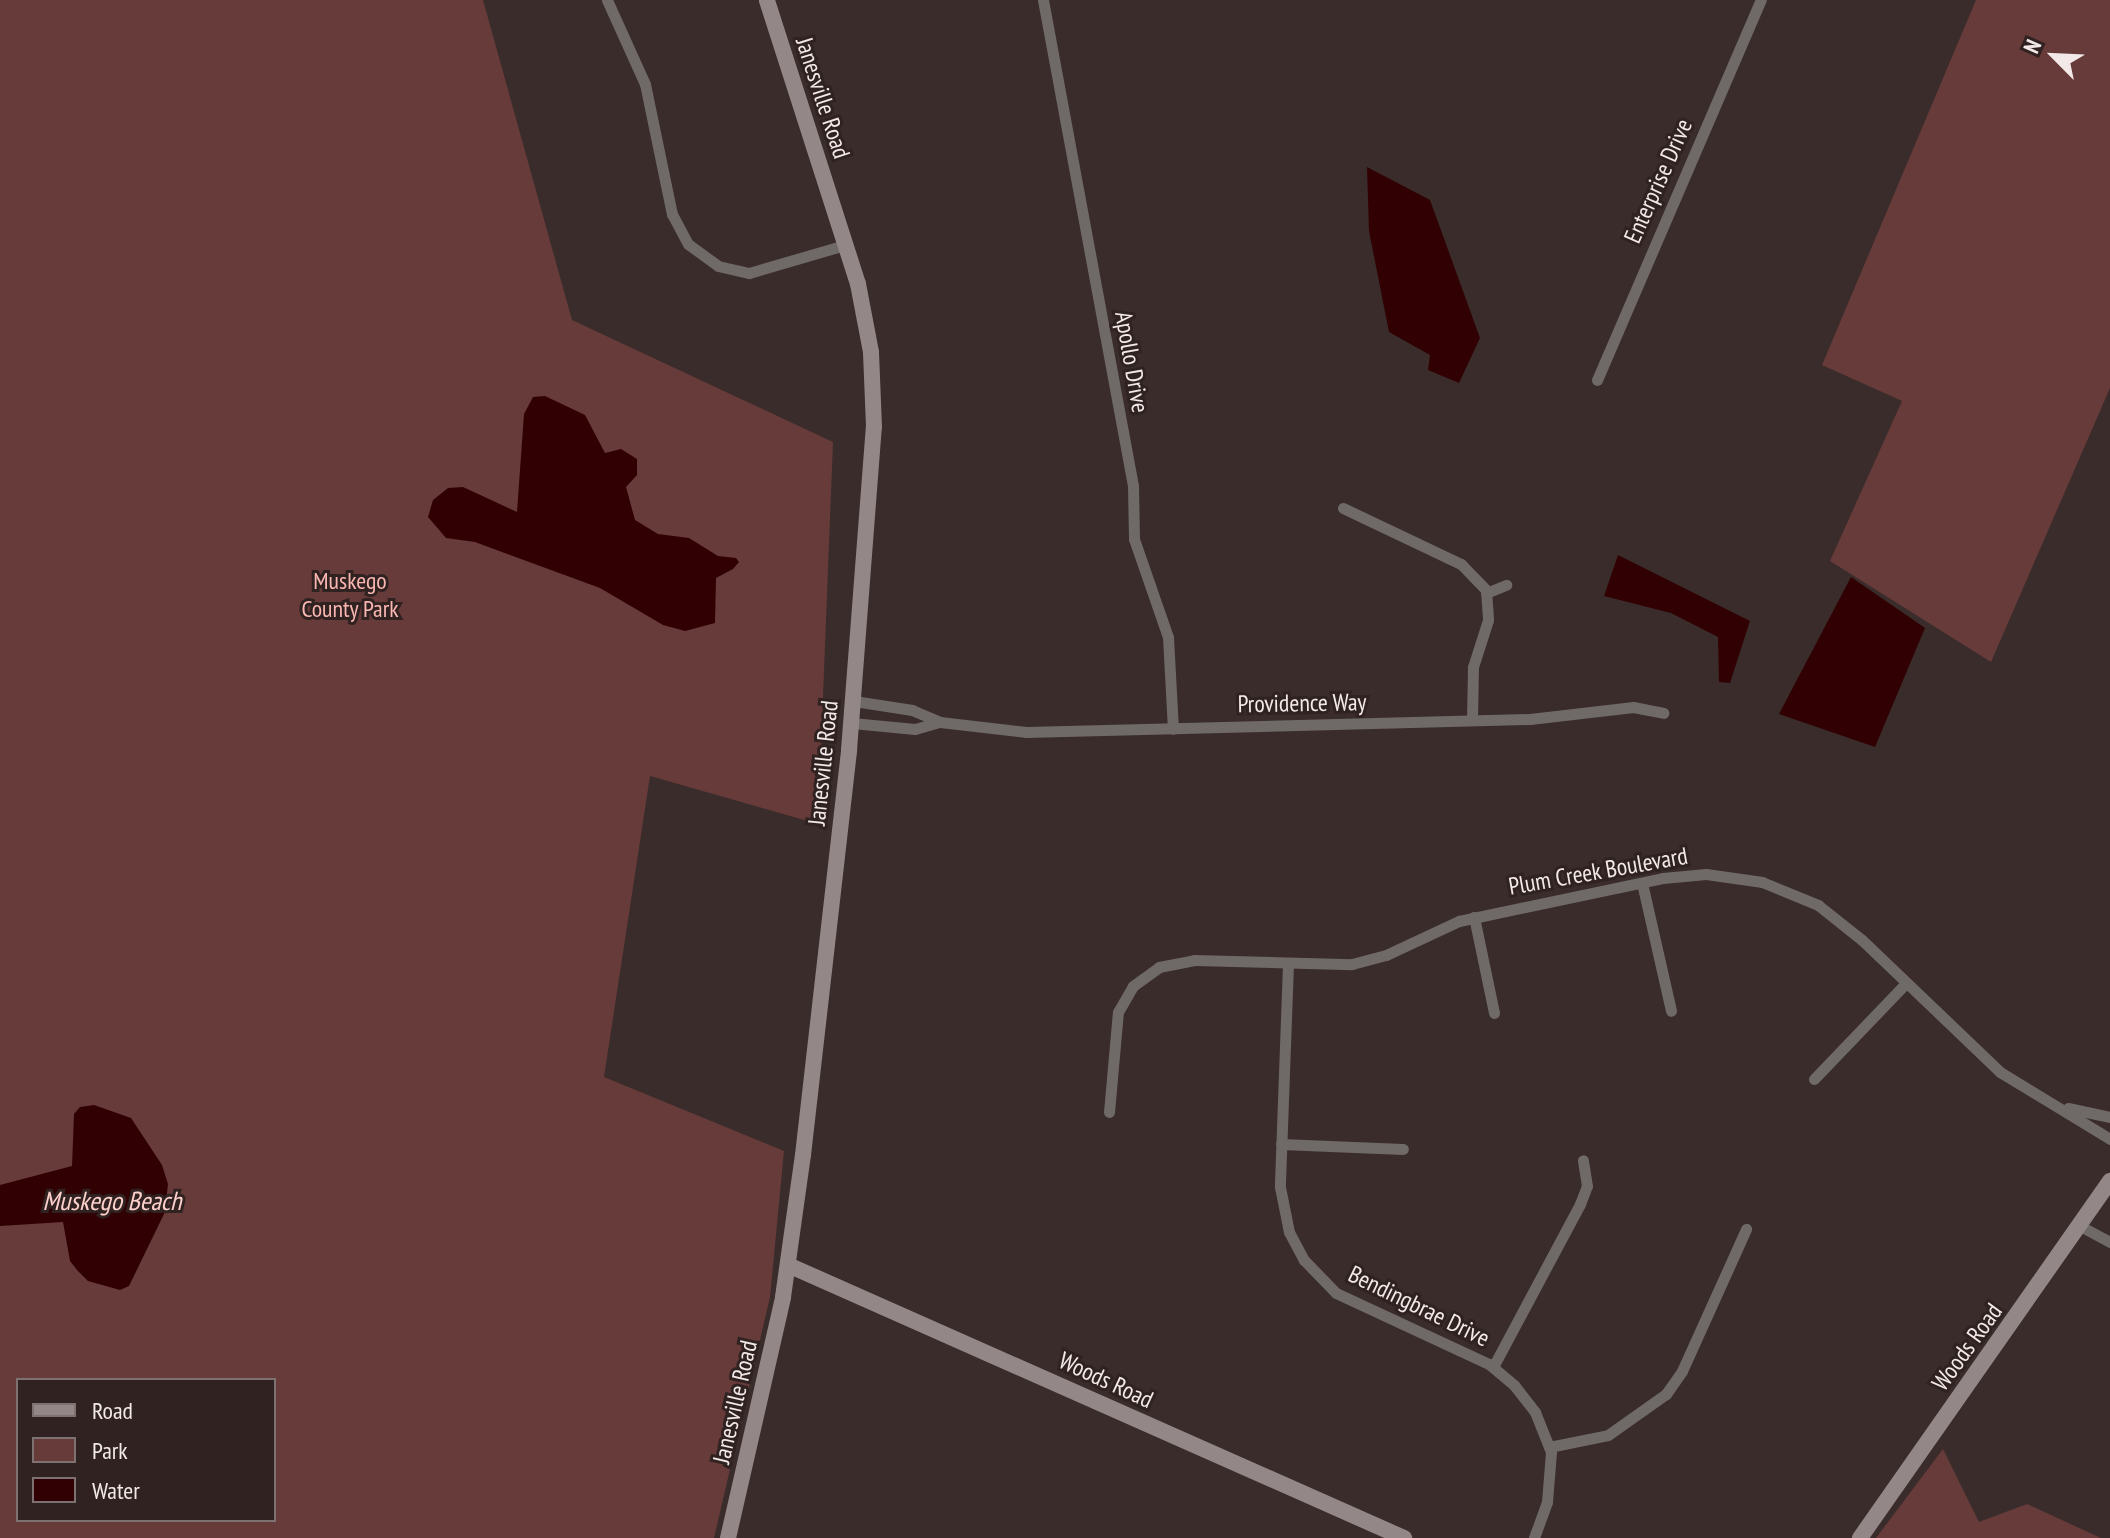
<!DOCTYPE html>
<html>
<head>
<meta charset="utf-8">
<style>
	body { margin:0 }
	#map { position:relative; width:2110px; height:1538px; overflow:hidden; background:#392c2b; font-family:"PT Sans Narrow",sans-serif }
	div>[style] { position:absolute }
	.green>* { inset:0; background:#673b39 }
	.water>* { inset:0; background:#310003 }
	.street>* { height:11px; margin:-5.5px; padding:0 5.5px; transform-origin:5.5px; border-radius:5.5px; background:#6f6968 }
	.secondary>* { height:16px; margin:-8px; padding:0 8px; transform-origin:8px; border-radius:8px; background:#938887 }
	span { translate:-50% -50%; white-space:nowrap; text-align:center; line-height:1.15; -webkit-text-stroke:6px #2f2221; paint-order:stroke }
	.street-label { font-size:24px; color:#f2e9e8 }
	.park-label { font-size:24px; color:#fab6b1 }
	.water-label { font-size:26px; color:#fed0cc; font-style:italic }
	.legend { position:absolute; left:16px; top:1378px; width:260px; height:144px; box-sizing:border-box; background:#2f2221; border:2px solid #7d7271; margin:0; padding:10px 14px; list-style:none; font-size:24px; color:#f2e9e8 }
	.legend li { display:flex; align-items:center; gap:16px; height:40px }
	.legend b { width:40px; border:2px solid #7d7271 }
	.north { position:absolute; left:2014px; top:16px; width:80px; height:80px; -webkit-text-stroke:6px #2f2221; paint-order:stroke; rotate:294deg; font-size:22px; font-weight:700; line-height:32px; text-align:center; color:#f2e9e8 }
	.north::after { content:''; display:block; margin:auto; width:28px; height:36px; background:#f2e9e8; clip-path:polygon(50% 0,100% 100%,50% 72%,0 100%) }
</style>
</head>
<body>
<div id="map">
	<div class="green">
		<div style="clip-path:polygon(evenodd,0 0,483px 0,572px 320px,833px 442px,818px 824px,650px 776px,604px 1077px,784px 1151px,770px 1297px,714px 1538px,0 1538px,0 0,18px 1380px,274px 1380px,274px 1520px,18px 1520px,18px 1380px)"></div>
		<div style="clip-path:polygon(1976px 0,2110px 0,2110px 388px,1991px 662px,1830px 561px,1902px 401px,1822px 365px)"></div>
		<div style="clip-path:polygon(1943px 1449px,1979px 1522px,2027px 1504px,2101px 1538px,1876px 1538px)"></div>
	</div>
	<div class="water">
		<div style="clip-path:polygon(1367px 167px,1430px 200px,1480px 338px,1459px 383px,1428px 370px,1430px 355px,1389px 332px,1369px 231px)"></div>
		<div style="clip-path:polygon(545px 396px,585px 415px,605px 453px,621px 449px,637px 459px,637px 475px,626px 487px,635px 520px,658px 534px,689px 538px,718px 556px,736px 558px,739px 562px,733px 569px,716px 578px,715px 623px,685px 631px,663px 625px,600px 588px,475px 542px,446px 538px,428px 517px,433px 500px,448px 488px,463px 487px,517px 512px,524px 414px,533px 397px)"></div>
		<div style="clip-path:polygon(1618px 555px,1750px 621px,1730px 683px,1719px 682px,1718px 637px,1671px 613px,1604px 596px)"></div>
		<div style="clip-path:polygon(1851px 577px,1925px 628px,1875px 747px,1779px 714px)"></div>
		<div style="clip-path:polygon(94px 1105px,131px 1118px,162px 1165px,168px 1184px,165px 1212px,129px 1286px,120px 1290px,88px 1281px,77px 1270px,70px 1261px,63px 1222px,0 1226px,0 1185px,72px 1166px,74px 1114px,80px 1107px)"></div>
	</div>
	<div class="street">
		<div style="left:607px;top:0;width:92px;rotate:65.7deg"></div>
		<div style="left:645px;top:84px;width:133px;rotate:78.3deg"></div>
		<div style="left:672px;top:214px;width:34px;rotate:62deg"></div>
		<div style="left:688px;top:244px;width:37px;rotate:36deg"></div>
		<div style="left:718px;top:266px;width:32px;rotate:13deg"></div>
		<div style="left:749px;top:273px;width:100px;rotate:-16.3deg"></div>
		<div style="left:1043px;top:0;width:494px;rotate:79.5deg"></div>
		<div style="left:1133px;top:486px;width:53px;rotate:88.9deg"></div>
		<div style="left:1134px;top:539px;width:104px;rotate:70.9deg"></div>
		<div style="left:1168px;top:637px;width:92px;rotate:86.9deg"></div>
		<div style="left:1597px;top:380px;width:414px;rotate:-66.7deg"></div>
		<div style="left:1343px;top:508px;width:131px;rotate:25.4deg"></div>
		<div style="left:1461px;top:564px;width:36px;rotate:46deg"></div>
		<div style="left:1486px;top:590px;width:30px;rotate:86deg"></div>
		<div style="left:1488px;top:620px;width:49px;rotate:107.7deg"></div>
		<div style="left:1473px;top:667px;width:53px;rotate:91.1deg"></div>
		<div style="left:1486px;top:593px;width:22px;rotate:-22deg"></div>
		<div style="left:854px;top:701px;width:59px;rotate:8.8deg"></div>
		<div style="left:912px;top:710px;width:30px;rotate:23deg"></div>
		<div style="left:940px;top:722px;width:87px;rotate:6.6deg"></div>
		<div style="left:1026px;top:732px;width:504px;rotate:-1.48deg"></div>
		<div style="left:1530px;top:719px;width:104px;rotate:-6.6deg"></div>
		<div style="left:1633px;top:707px;width:31px;rotate:11deg"></div>
		<div style="left:852px;top:723px;width:63px;rotate:5.4deg"></div>
		<div style="left:915px;top:729px;width:26px;rotate:-16deg"></div>
		<div style="left:1642px;top:883px;width:131px;rotate:77.2deg"></div>
		<div style="left:1474px;top:917px;width:98px;rotate:78.2deg"></div>
		<div style="left:1288px;top:964px;width:223px;rotate:92.1deg"></div>
		<div style="left:1280px;top:1187px;width:46px;rotate:78.7deg"></div>
		<div style="left:1289px;top:1232px;width:32px;rotate:62deg"></div>
		<div style="left:1304px;top:1260px;width:46px;rotate:45.9deg"></div>
		<div style="left:1336px;top:1293px;width:169px;rotate:24.9deg"></div>
		<div style="left:1489px;top:1364px;width:33px;rotate:40deg"></div>
		<div style="left:1514px;top:1385px;width:34px;rotate:52deg"></div>
		<div style="left:1535px;top:1412px;width:43px;rotate:68.2deg"></div>
		<div style="left:1551px;top:1452px;width:50px;rotate:94.6deg"></div>
		<div style="left:1547px;top:1502px;width:38px;rotate:110deg"></div>
		<div style="left:1814px;top:1079px;width:132px;rotate:-46.2deg"></div>
		<div style="left:2068px;top:1108px;width:43px;rotate:12.1deg"></div>
		<div style="left:1109px;top:1112px;width:100px;rotate:-84.9deg"></div>
		<div style="left:1118px;top:1012px;width:30px;rotate:-60deg"></div>
		<div style="left:1133px;top:986px;width:32px;rotate:-36deg"></div>
		<div style="left:1159px;top:967px;width:36px;rotate:-11deg"></div>
		<div style="left:1194px;top:960px;width:158px;rotate:1.5deg"></div>
		<div style="left:1352px;top:964px;width:35px;rotate:-15deg"></div>
		<div style="left:1386px;top:955px;width:81px;rotate:-25deg"></div>
		<div style="left:1459px;top:921px;width:208px;rotate:-11.9deg"></div>
		<div style="left:1663px;top:878px;width:43px;rotate:-5.3deg"></div>
		<div style="left:1706px;top:874px;width:57px;rotate:8.1deg"></div>
		<div style="left:1762px;top:882px;width:61px;rotate:22.3deg"></div>
		<div style="left:1818px;top:905px;width:56px;rotate:38.5deg"></div>
		<div style="left:1862px;top:940px;width:191px;rotate:43.7deg"></div>
		<div style="left:2000px;top:1072px;width:129px;rotate:31.3deg"></div>
		<div style="left:1281px;top:1144px;width:122px;rotate:2.3deg"></div>
		<div style="left:2082px;top:1227px;width:32px;rotate:28deg"></div>
		<div style="left:1493px;top:1367px;width:185px;rotate:-61.9deg"></div>
		<div style="left:1580px;top:1204px;width:19px;rotate:-69deg"></div>
		<div style="left:1587px;top:1186px;width:26px;rotate:-99deg"></div>
		<div style="left:1549px;top:1447px;width:60px;rotate:-11.5deg"></div>
		<div style="left:1608px;top:1435px;width:71px;rotate:-35.3deg"></div>
		<div style="left:1666px;top:1394px;width:28px;rotate:-55deg"></div>
		<div style="left:1682px;top:1371px;width:156px;rotate:-65.7deg"></div>
	</div>
	<div class="secondary">
		<div style="left:788px;top:1265px;width:674px;rotate:23.9deg"></div>
		<div style="left:728px;top:1538px;width:247px;rotate:-77.1deg"></div>
		<div style="left:783px;top:1297px;width:143px;rotate:-82deg"></div>
		<div style="left:803px;top:1155px;width:408px;rotate:-83.5deg"></div>
		<div style="left:849px;top:750px;width:324px;rotate:-85.6deg"></div>
		<div style="left:874px;top:427px;width:75px;rotate:-92.3deg"></div>
		<div style="left:871px;top:352px;width:69px;rotate:-100.8deg"></div>
		<div style="left:858px;top:284px;width:298px;rotate:-107.8deg"></div>
		<div style="left:1860px;top:1538px;width:436px;rotate:-55deg"></div>
	</div>
	<div class="street-label">
		<span style="left:823px;top:98px;rotate:72deg">Janesville Road</span>
		<span style="left:1658px;top:181px;rotate:-66deg">Enterprise Drive</span>
		<span style="left:1132px;top:362px;rotate:80deg">Apollo Drive</span>
		<span style="left:1302px;top:703px;rotate:-1deg">Providence Way</span>
		<span style="left:823px;top:763px;rotate:-84deg">Janesville Road</span>
		<span style="left:1598px;top:871px;rotate:-10deg">Plum Creek Boulevard</span>
		<span style="left:1419px;top:1306px;rotate:26deg">Bendingbrae Drive</span>
		<span style="left:1967px;top:1347px;rotate:-54deg">Woods Road</span>
		<span style="left:1106px;top:1380px;rotate:25deg">Woods Road</span>
		<span style="left:735px;top:1402px;rotate:-77deg">Janesville Road</span>
	</div>
	<div class="park-label">
		<span style="left:350px;top:595px">Muskego<br>County Park</span>
	</div>
	<div class="water-label">
		<span style="left:112px;top:1201px">Muskego Beach</span>
	</div>
	<ul class="legend">
	<li><b style="height:10px;background:#938887"></b>Road</li>
	<li><b style="height:22px;background:#673b39"></b>Park</li>
	<li><b style="height:22px;background:#310003"></b>Water</li>
	</ul>
	<div class="north">N</div>
</div>
</body>
</html>
